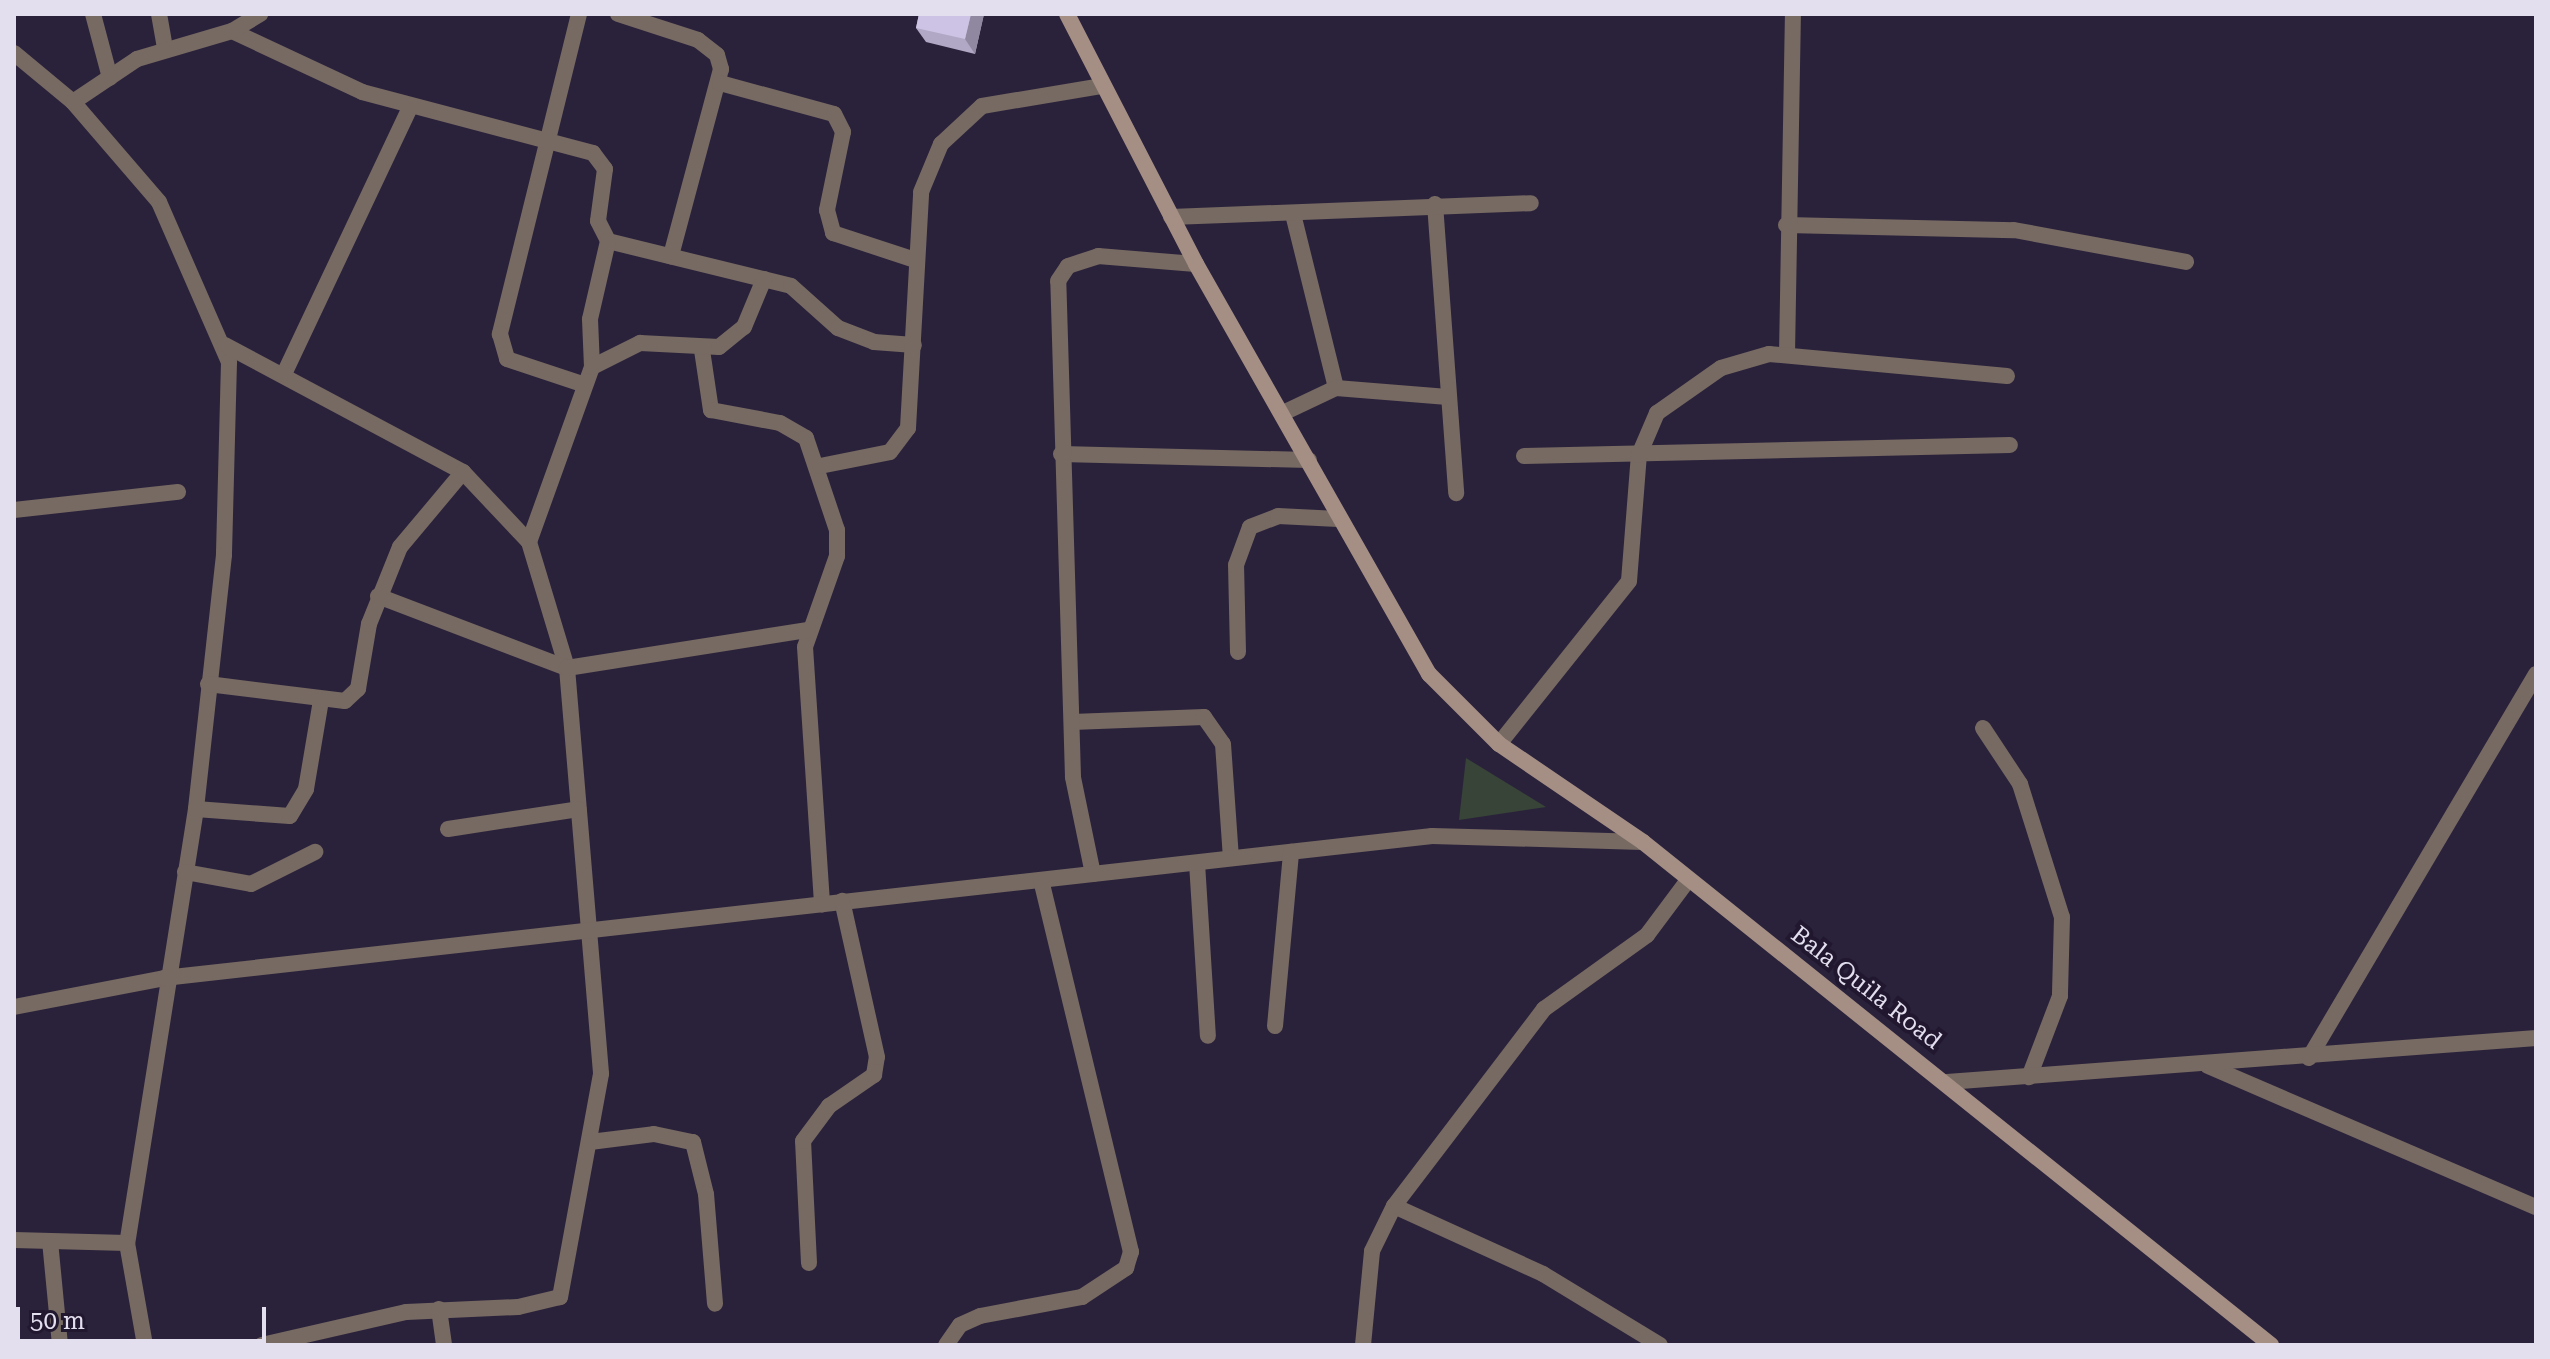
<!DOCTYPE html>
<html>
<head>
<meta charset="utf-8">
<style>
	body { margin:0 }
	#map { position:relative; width:2550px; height:1359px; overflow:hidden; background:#2a223b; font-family:"Roboto Serif",serif }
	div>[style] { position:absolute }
	.green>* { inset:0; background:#384437 }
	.lane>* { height:16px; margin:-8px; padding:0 8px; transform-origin:8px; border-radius:8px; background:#776a62 }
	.street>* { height:16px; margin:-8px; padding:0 8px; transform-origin:8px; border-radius:8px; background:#776a62 }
	.secondary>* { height:16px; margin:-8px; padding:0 8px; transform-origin:8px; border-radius:8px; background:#a58f84 }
	.wall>* { inset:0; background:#b0a8c4 }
	.shaded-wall>* { inset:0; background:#9088a0 }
	.building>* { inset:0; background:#cdc3e4 }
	span { translate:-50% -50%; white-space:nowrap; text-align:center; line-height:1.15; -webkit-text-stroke:8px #211830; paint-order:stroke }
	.street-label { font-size:24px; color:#e3dfef }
	.frame { position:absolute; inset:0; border:16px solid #e3dfef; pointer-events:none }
	.scale { position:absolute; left:16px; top:1307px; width:250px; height:36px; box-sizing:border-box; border:4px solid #e3dfef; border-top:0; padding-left:10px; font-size:24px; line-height:28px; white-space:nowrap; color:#e3dfef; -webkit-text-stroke:6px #211830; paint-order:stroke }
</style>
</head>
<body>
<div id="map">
	<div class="green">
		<div style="clip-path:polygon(1466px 758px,1546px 807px,1459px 820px)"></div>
	</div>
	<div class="lane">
		<div style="left:2208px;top:1066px;width:357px;rotate:23.3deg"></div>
	</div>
	<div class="street">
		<div style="left:93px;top:14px;width:66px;rotate:75.1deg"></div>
		<div style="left:159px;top:14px;width:36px;rotate:80deg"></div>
		<div style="left:579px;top:14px;width:330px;rotate:103.9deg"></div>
		<div style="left:500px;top:334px;width:26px;rotate:74deg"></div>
		<div style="left:507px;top:359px;width:82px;rotate:18.4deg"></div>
		<div style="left:618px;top:14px;width:84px;rotate:18deg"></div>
		<div style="left:698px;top:40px;width:24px;rotate:38deg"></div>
		<div style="left:717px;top:55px;width:15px;rotate:74deg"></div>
		<div style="left:721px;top:69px;width:194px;rotate:105deg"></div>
		<div style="left:232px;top:31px;width:144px;rotate:25.1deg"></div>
		<div style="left:362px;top:92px;width:239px;rotate:14.8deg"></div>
		<div style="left:593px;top:153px;width:20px;rotate:53deg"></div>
		<div style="left:605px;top:169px;width:52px;rotate:97.7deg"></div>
		<div style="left:598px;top:221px;width:22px;rotate:63deg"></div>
		<div style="left:608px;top:241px;width:188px;rotate:13.8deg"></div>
		<div style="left:791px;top:286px;width:63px;rotate:41.8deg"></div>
		<div style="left:838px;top:328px;width:39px;rotate:21deg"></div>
		<div style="left:874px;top:342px;width:40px;rotate:4.3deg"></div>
		<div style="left:14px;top:53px;width:77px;rotate:39.7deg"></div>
		<div style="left:73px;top:102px;width:132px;rotate:49.3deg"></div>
		<div style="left:159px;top:202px;width:175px;rotate:66.4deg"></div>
		<div style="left:229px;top:362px;width:193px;rotate:91.5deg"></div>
		<div style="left:224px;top:555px;width:256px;rotate:96.3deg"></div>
		<div style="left:196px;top:809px;width:439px;rotate:99deg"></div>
		<div style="left:127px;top:1243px;width:104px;rotate:80deg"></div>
		<div style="left:720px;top:83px;width:118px;rotate:15.2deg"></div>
		<div style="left:834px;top:114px;width:20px;rotate:63deg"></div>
		<div style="left:843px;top:132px;width:80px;rotate:101.6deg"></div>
		<div style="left:827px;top:210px;width:24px;rotate:75deg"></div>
		<div style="left:833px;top:233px;width:86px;rotate:18.2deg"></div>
		<div style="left:73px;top:102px;width:77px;rotate:-33.9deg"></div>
		<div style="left:137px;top:59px;width:99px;rotate:-16.4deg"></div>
		<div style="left:232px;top:31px;width:33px;rotate:-31deg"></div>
		<div style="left:1435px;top:204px;width:290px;rotate:85.8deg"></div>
		<div style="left:1293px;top:214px;width:179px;rotate:76.1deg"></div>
		<div style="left:1171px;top:217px;width:360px;rotate:-2.2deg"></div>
		<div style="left:1786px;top:225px;width:228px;rotate:1.3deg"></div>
		<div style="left:2014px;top:230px;width:175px;rotate:10.5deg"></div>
		<div style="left:225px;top:345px;width:270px;rotate:28.1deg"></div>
		<div style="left:463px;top:472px;width:96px;rotate:46.7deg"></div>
		<div style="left:529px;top:542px;width:132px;rotate:73.2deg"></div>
		<div style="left:567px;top:668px;width:407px;rotate:85.2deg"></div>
		<div style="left:601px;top:1074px;width:227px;rotate:100.4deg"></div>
		<div style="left:560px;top:1297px;width:43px;rotate:166.6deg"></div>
		<div style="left:518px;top:1307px;width:112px;rotate:177.4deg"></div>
		<div style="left:406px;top:1312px;width:148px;rotate:167.1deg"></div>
		<div style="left:702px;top:350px;width:61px;rotate:81.5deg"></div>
		<div style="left:711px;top:410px;width:70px;rotate:10.7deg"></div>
		<div style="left:780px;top:423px;width:30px;rotate:30deg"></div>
		<div style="left:806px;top:438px;width:97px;rotate:71.4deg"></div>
		<div style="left:837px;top:530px;width:26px;rotate:90deg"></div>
		<div style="left:837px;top:556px;width:96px;rotate:109.4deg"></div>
		<div style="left:805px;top:647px;width:258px;rotate:86.2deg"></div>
		<div style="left:1787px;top:354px;width:340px;rotate:-89deg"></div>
		<div style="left:592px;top:367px;width:48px;rotate:-92.4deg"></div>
		<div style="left:590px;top:319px;width:80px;rotate:-77deg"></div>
		<div style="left:284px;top:374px;width:297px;rotate:-64.7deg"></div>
		<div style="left:1283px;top:413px;width:59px;rotate:-25.3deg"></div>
		<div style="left:1336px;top:388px;width:112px;rotate:4.6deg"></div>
		<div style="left:1061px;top:454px;width:248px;rotate:1.4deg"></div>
		<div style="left:1524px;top:456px;width:486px;rotate:-1.3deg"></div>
		<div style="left:820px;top:466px;width:71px;rotate:-11.3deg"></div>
		<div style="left:890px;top:452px;width:30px;rotate:-53deg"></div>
		<div style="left:908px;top:428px;width:236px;rotate:-86.8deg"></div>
		<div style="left:921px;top:192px;width:52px;rotate:-67.4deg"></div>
		<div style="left:941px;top:144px;width:56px;rotate:-42.8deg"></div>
		<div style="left:982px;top:106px;width:122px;rotate:-9.5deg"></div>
		<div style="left:14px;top:510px;width:165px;rotate:-6.3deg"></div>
		<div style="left:529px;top:542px;width:186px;rotate:-70.2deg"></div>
		<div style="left:592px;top:367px;width:54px;rotate:-26.6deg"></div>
		<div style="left:640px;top:343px;width:79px;rotate:2.9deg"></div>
		<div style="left:719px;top:347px;width:32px;rotate:-39deg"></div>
		<div style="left:744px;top:327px;width:52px;rotate:-67.4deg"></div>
		<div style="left:378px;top:596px;width:202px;rotate:20.9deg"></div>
		<div style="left:567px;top:668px;width:244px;rotate:-9deg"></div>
		<div style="left:1238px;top:652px;width:87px;rotate:-91.3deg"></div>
		<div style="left:1236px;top:565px;width:40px;rotate:-69.8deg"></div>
		<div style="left:1250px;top:527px;width:30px;rotate:-21deg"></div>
		<div style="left:1278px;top:516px;width:60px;rotate:2.9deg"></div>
		<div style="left:208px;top:684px;width:138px;rotate:7.1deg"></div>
		<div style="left:345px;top:701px;width:18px;rotate:-43deg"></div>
		<div style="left:358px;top:689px;width:66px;rotate:-80.4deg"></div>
		<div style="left:369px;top:624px;width:83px;rotate:-68.1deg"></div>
		<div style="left:400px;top:547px;width:98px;rotate:-50deg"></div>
		<div style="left:1072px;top:722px;width:132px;rotate:-2.2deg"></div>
		<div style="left:1204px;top:717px;width:33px;rotate:55deg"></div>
		<div style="left:1223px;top:744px;width:114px;rotate:86deg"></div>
		<div style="left:1983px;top:728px;width:67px;rotate:56.5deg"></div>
		<div style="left:2020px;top:784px;width:139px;rotate:72.5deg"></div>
		<div style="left:2062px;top:917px;width:79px;rotate:91.5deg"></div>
		<div style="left:2060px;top:996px;width:87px;rotate:110.9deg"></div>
		<div style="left:1499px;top:744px;width:208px;rotate:-51.4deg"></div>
		<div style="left:1629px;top:581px;width:126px;rotate:-85.5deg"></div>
		<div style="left:1639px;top:455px;width:46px;rotate:-66.8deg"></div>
		<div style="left:1657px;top:413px;width:78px;rotate:-35.1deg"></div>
		<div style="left:1721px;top:368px;width:50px;rotate:-16.3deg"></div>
		<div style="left:1769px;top:354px;width:239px;rotate:5.3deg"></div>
		<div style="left:196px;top:809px;width:94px;rotate:4.3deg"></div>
		<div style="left:290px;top:816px;width:31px;rotate:-59deg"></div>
		<div style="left:306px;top:789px;width:90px;rotate:-80.4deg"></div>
		<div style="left:448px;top:829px;width:132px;rotate:-8.7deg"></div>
		<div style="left:1197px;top:863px;width:173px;rotate:86.4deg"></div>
		<div style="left:185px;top:872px;width:67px;rotate:10.3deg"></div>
		<div style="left:251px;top:884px;width:72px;rotate:-26.6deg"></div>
		<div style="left:1093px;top:874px;width:99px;rotate:-101.7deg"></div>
		<div style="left:1073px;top:777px;width:496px;rotate:-91.7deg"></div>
		<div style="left:1058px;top:281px;width:18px;rotate:-56deg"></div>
		<div style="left:1068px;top:266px;width:32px;rotate:-18deg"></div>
		<div style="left:1098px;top:256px;width:98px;rotate:4.7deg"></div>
		<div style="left:14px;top:1007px;width:153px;rotate:-10.9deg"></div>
		<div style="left:164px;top:978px;width:1276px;rotate:-6.39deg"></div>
		<div style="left:1432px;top:836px;width:211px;rotate:1.6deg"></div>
		<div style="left:1275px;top:1026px;width:175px;rotate:-84.7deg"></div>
		<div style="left:2309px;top:1058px;width:446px;rotate:-59.4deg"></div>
		<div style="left:1947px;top:1082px;width:591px;rotate:-4.27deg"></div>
		<div style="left:590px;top:1142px;width:64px;rotate:-7.1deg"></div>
		<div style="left:654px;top:1134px;width:40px;rotate:12deg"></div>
		<div style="left:693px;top:1142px;width:54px;rotate:76deg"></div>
		<div style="left:706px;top:1194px;width:110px;rotate:85.3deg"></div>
		<div style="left:1394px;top:1206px;width:164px;rotate:24.5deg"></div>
		<div style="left:1543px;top:1274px;width:137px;rotate:31.3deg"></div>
		<div style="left:14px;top:1240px;width:113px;rotate:1.5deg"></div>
		<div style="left:50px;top:1241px;width:104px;rotate:84.5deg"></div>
		<div style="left:809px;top:1263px;width:122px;rotate:-92.8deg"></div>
		<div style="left:803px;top:1141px;width:44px;rotate:-53.4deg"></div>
		<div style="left:829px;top:1106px;width:55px;rotate:-34.6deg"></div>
		<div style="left:874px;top:1075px;width:18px;rotate:-81deg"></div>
		<div style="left:877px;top:1057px;width:160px;rotate:-102.6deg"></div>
		<div style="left:439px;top:1309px;width:36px;rotate:82deg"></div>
		<div style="left:946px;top:1345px;width:24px;rotate:-55deg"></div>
		<div style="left:960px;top:1325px;width:22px;rotate:-24deg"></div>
		<div style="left:980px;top:1316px;width:104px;rotate:-10.6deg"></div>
		<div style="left:1082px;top:1297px;width:53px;rotate:-33.4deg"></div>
		<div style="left:1126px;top:1268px;width:17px;rotate:-73deg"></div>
		<div style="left:1131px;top:1252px;width:382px;rotate:-103.6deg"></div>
		<div style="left:1363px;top:1345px;width:94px;rotate:-84.5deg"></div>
		<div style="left:1372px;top:1251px;width:50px;rotate:-63.9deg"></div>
		<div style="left:1394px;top:1206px;width:248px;rotate:-52.7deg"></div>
		<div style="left:1544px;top:1009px;width:127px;rotate:-35.7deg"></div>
		<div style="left:1647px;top:935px;width:69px;rotate:-53.3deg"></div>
	</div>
	<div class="secondary">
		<div style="left:1067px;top:14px;width:281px;rotate:62.7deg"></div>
		<div style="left:1196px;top:264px;width:472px;rotate:60.4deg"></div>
		<div style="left:1429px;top:674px;width:99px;rotate:45deg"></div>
		<div style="left:1499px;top:744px;width:174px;rotate:34.2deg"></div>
		<div style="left:1643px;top:842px;width:805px;rotate:38.69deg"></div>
	</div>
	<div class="wall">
		<div style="clip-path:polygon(919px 14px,984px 14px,975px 54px,926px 42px,916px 28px)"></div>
	</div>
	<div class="shaded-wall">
		<div style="clip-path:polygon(971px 14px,984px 14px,975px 54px,965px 39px)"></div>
	</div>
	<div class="building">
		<div style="clip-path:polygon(919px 14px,971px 14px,965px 39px,916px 28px)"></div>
	</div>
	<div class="street-label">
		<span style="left:1866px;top:988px;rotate:38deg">Bala Quila Road</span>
	</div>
	<div class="frame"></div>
	<div class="scale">50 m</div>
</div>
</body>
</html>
